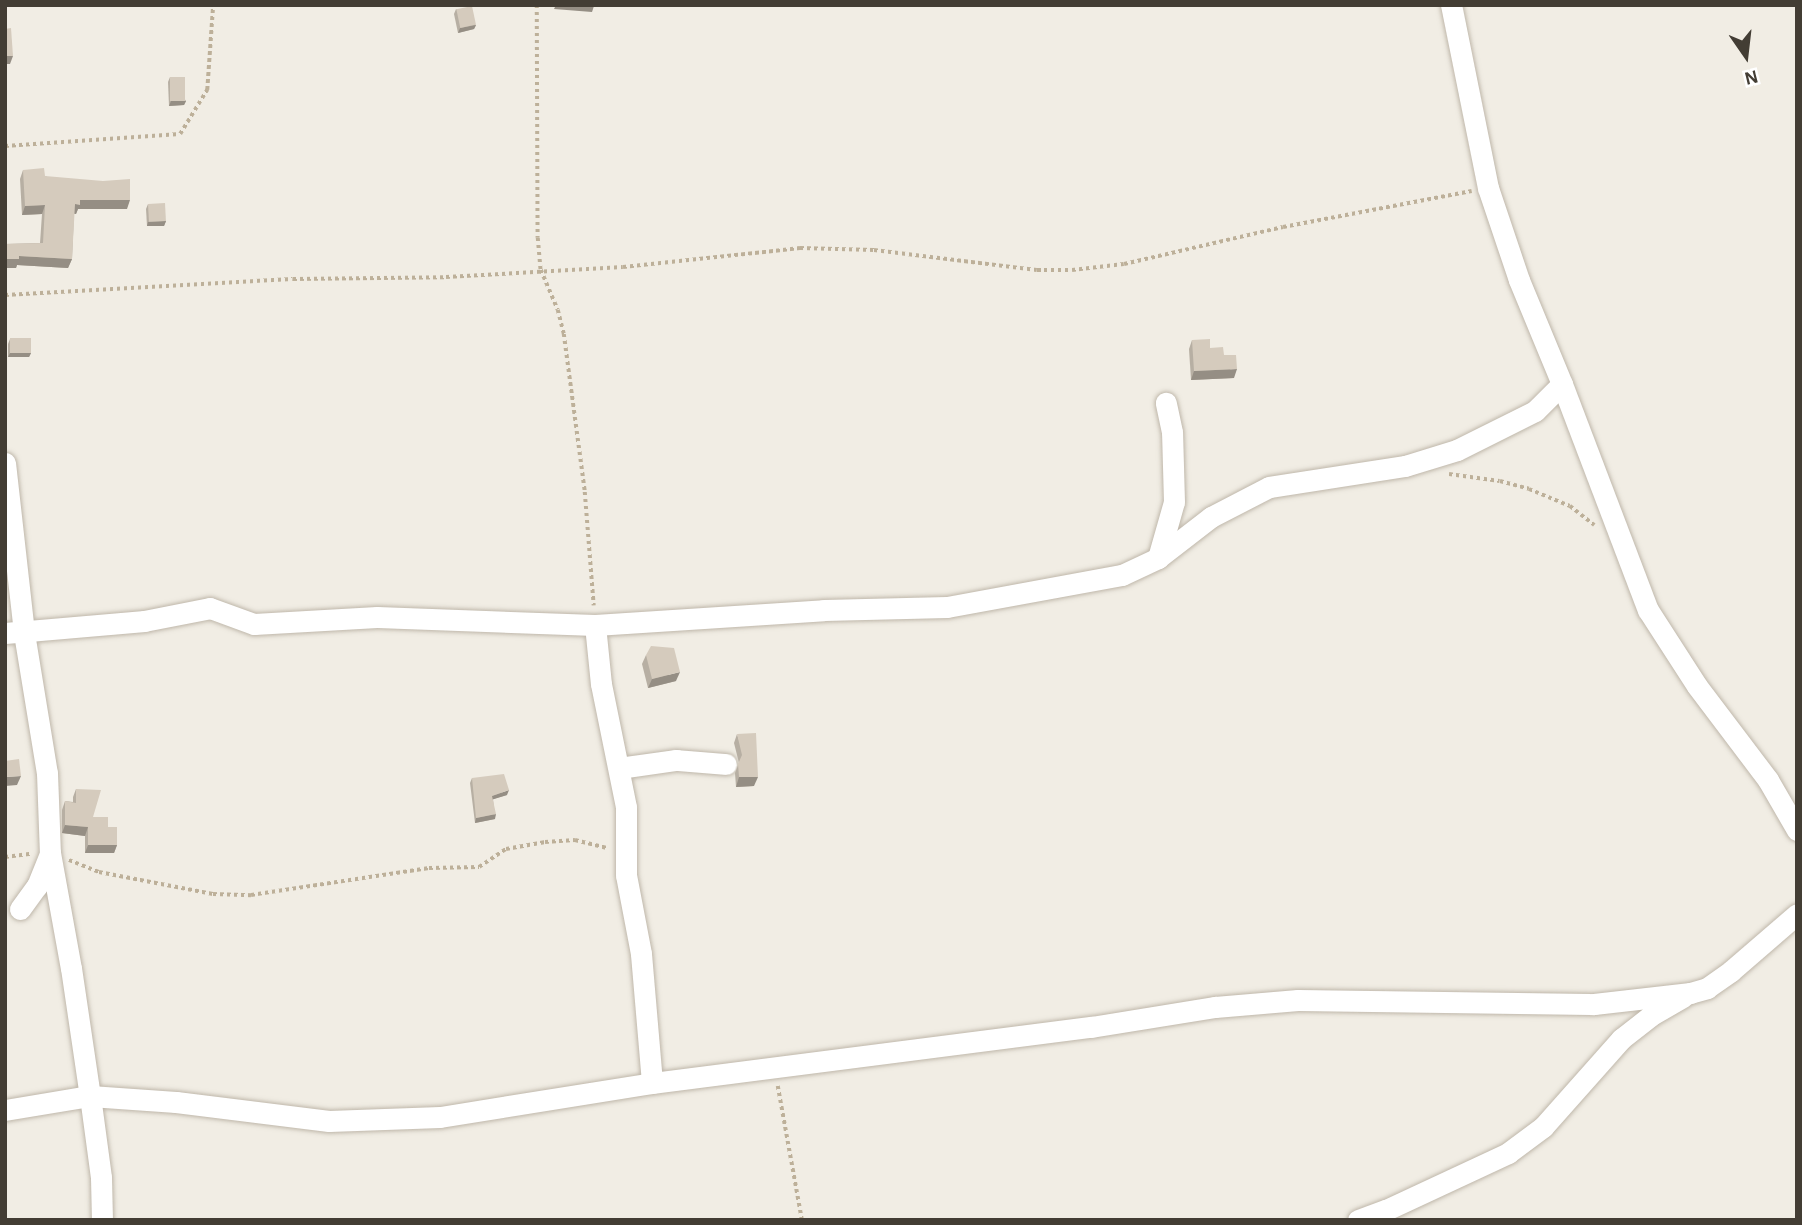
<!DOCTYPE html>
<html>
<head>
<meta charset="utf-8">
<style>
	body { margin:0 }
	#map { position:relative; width:1802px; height:1225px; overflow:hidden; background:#f1ede4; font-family:"Alegreya Sans",sans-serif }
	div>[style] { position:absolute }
	.path>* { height:3.5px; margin-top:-1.75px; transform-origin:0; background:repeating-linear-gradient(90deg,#bdb099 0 3.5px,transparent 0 7px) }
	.roads { filter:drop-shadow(0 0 2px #bfb7aa) drop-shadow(0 0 2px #bfb7aa) }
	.minor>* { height:21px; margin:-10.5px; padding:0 10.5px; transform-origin:10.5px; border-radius:10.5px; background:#fff }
	.wall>* { inset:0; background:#b7afa3 }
	.shaded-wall>* { inset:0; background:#958e84 }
	.building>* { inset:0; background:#d5cbbd; transform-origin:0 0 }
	span { translate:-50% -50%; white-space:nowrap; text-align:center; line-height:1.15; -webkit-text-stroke:7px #fff; paint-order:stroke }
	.frame { position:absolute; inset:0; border:7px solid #433d34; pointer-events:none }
	.north { position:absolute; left:1711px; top:21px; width:70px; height:70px; -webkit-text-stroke:5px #fff; paint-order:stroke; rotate:166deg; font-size:19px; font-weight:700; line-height:28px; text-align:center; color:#433d34 }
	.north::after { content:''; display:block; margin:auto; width:24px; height:32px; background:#433d34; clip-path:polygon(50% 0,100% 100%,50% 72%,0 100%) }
</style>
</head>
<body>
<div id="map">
	<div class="path">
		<div style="left:537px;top:5px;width:233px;rotate:89.8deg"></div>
		<div style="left:538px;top:238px;width:32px;rotate:85deg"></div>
		<div style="left:541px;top:270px;width:43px;rotate:67deg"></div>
		<div style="left:558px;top:310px;width:25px;rotate:76deg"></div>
		<div style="left:564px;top:334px;width:159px;rotate:82.4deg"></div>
		<div style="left:585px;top:492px;width:114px;rotate:85.5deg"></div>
		<div style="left:5px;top:146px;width:175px;rotate:-3.9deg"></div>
		<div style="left:180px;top:134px;width:52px;rotate:-58.5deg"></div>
		<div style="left:207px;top:90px;width:85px;rotate:-86deg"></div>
		<div style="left:5px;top:295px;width:288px;rotate:-3.2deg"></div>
		<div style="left:293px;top:279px;width:153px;rotate:-0.7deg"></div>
		<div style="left:446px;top:277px;width:177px;rotate:-3.2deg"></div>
		<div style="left:623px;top:267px;width:178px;rotate:-6.1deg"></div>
		<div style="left:800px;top:248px;width:74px;rotate:1.5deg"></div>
		<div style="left:874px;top:250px;width:164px;rotate:7deg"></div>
		<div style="left:1037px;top:270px;width:35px"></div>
		<div style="left:1072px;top:270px;width:52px;rotate:-6.6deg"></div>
		<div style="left:1124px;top:264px;width:163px;rotate:-13.1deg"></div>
		<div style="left:1283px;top:227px;width:192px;rotate:-10.8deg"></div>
		<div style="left:1449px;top:474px;width:51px;rotate:7.8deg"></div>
		<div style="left:1500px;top:481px;width:30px;rotate:15deg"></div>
		<div style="left:1529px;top:489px;width:44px;rotate:22.5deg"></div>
		<div style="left:1570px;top:506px;width:31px;rotate:38deg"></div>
		<div style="left:5px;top:857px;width:26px;rotate:-7deg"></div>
		<div style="left:69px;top:860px;width:32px;rotate:22deg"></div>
		<div style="left:99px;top:872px;width:116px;rotate:10.9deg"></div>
		<div style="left:213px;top:894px;width:38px;rotate:2deg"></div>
		<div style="left:251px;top:895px;width:180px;rotate:-8.6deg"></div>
		<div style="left:429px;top:868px;width:50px;rotate:-1.1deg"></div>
		<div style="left:479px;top:867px;width:32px;rotate:-34deg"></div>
		<div style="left:506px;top:849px;width:40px;rotate:-10deg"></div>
		<div style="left:545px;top:842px;width:30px;rotate:-4deg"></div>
		<div style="left:575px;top:840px;width:34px;rotate:14deg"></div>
		<div style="left:778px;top:1086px;width:136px;rotate:79.8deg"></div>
	</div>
	<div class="roads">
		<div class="minor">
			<div style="left:1562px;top:384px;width:242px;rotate:69.2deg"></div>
			<div style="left:1648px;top:610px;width:90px;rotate:57.2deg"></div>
			<div style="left:1697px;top:686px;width:118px;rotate:52.9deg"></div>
			<div style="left:1768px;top:780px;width:58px;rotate:59.9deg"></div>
			<div style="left:5px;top:463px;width:171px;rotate:83.6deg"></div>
			<div style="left:24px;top:633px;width:142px;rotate:80.7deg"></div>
			<div style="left:47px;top:773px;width:80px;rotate:87.9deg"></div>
			<div style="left:50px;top:853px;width:117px;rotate:79.7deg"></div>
			<div style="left:71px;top:968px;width:129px;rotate:81.6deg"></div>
			<div style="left:90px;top:1096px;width:82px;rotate:82.3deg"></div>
			<div style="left:101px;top:1177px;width:43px;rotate:88.7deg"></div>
			<div style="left:1158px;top:558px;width:58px;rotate:-74.1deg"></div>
			<div style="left:1174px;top:502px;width:70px;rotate:-91.6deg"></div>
			<div style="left:1172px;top:432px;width:30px;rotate:-102deg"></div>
			<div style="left:595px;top:625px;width:59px;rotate:84.2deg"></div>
			<div style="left:601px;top:684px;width:126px;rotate:78.5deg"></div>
			<div style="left:626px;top:807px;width:68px;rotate:90deg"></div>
			<div style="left:626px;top:875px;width:80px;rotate:79.2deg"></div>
			<div style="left:641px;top:954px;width:129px;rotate:85.1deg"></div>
			<div style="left:5px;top:633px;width:140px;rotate:-4.9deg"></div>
			<div style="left:144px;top:621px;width:67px;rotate:-11.1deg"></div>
			<div style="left:210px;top:608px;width:47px;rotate:20deg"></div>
			<div style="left:254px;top:624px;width:123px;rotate:-3.3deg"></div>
			<div style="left:377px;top:617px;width:218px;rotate:2.1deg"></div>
			<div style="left:595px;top:625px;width:229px;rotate:-3.7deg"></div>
			<div style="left:824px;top:610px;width:123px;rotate:-1.4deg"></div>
			<div style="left:947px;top:607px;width:178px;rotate:-10.4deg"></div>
			<div style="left:1122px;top:575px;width:40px;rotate:-25deg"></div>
			<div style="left:1158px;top:558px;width:67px;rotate:-37.7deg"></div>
			<div style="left:1211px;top:517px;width:65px;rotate:-27.3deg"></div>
			<div style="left:1269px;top:487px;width:138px;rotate:-8.8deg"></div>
			<div style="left:1405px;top:466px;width:54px;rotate:-17.1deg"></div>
			<div style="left:1457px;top:450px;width:87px;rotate:-26.6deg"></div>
			<div style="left:1535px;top:411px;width:38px;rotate:-45deg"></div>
			<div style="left:1562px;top:384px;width:113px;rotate:-112.5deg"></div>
			<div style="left:1519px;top:280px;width:97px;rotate:-108.6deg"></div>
			<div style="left:1488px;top:188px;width:187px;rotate:-101.4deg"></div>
			<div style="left:619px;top:768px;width:58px;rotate:-8deg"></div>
			<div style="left:676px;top:760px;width:50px;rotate:4.6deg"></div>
			<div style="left:20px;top:909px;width:29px;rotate:-54deg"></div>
			<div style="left:37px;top:886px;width:35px;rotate:-68deg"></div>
			<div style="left:5px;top:1110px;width:86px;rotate:-9.4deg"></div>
			<div style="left:90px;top:1096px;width:86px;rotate:4deg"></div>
			<div style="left:176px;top:1102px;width:154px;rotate:7.1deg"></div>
			<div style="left:329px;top:1121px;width:111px;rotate:-2.1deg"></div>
			<div style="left:440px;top:1117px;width:215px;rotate:-9.1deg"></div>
			<div style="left:652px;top:1083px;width:443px;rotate:-7.3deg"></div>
			<div style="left:1091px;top:1027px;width:126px;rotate:-9.2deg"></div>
			<div style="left:1215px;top:1007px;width:83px;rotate:-4.8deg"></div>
			<div style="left:1298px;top:1000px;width:296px;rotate:0.8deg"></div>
			<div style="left:1594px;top:1004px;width:97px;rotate:-6.5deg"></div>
			<div style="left:1690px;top:993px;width:18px;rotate:-16deg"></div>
			<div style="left:1707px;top:988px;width:29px;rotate:-35deg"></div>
			<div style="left:1731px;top:971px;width:87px;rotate:-40.8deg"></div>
			<div style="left:1358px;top:1220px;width:30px;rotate:-20deg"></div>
			<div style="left:1386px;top:1210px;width:135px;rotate:-25deg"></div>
			<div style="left:1508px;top:1153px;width:44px;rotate:-36.6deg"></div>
			<div style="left:1543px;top:1127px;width:118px;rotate:-48.4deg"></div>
			<div style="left:1621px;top:1039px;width:37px;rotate:-38deg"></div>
			<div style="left:1650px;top:1016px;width:38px;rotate:-30deg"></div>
		</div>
	</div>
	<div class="wall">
		<div style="clip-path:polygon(456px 9px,476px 25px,474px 29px,458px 33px,454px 14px)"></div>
		<div style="clip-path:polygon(170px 77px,186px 101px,184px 105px,169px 106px,168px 82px)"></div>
		<div style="clip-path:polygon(23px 170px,45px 176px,127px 209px,78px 209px,76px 214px,74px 214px,72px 259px,68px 268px,17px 265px,16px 268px,5px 268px,5px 244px,40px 243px,42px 214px,22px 215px,20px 179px)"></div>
		<div style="clip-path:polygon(148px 204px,166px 221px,164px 226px,147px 226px,146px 209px)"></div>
		<div style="clip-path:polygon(10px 339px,31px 353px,29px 357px,8px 357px,8px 344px)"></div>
		<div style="clip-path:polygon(1192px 340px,1210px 348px,1224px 355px,1234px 378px,1191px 380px,1189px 349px)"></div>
		<div style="clip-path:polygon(646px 655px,676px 681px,648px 688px,642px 664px)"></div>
		<div style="clip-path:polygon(737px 734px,754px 786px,736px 787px,735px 773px,739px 763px,734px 743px)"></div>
		<div style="clip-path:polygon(472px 778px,507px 795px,493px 799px,495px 819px,475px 823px,470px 783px)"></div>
		<div style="clip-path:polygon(76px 789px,93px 817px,108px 827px,117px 845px,114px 853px,85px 853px,85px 836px,62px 833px,62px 810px,65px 801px,73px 802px,73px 797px)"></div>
	</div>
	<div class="shaded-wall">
		<div style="clip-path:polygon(556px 5px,579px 5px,594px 6px,592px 12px,554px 9px)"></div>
		<div style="clip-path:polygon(476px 25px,474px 29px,458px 33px,460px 28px)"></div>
		<div style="clip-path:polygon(5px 56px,13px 56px,10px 64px,5px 64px)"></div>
		<div style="clip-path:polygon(171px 101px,186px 101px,184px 105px,169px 106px)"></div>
		<div style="clip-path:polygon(80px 200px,130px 200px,127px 209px,78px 209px,76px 214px,72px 213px,75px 204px)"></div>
		<div style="clip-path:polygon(45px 205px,42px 214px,22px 215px,25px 206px)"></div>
		<div style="clip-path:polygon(166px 221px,164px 226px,147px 226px,148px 222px)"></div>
		<div style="clip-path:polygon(19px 256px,72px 259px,68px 268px,17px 265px,16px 268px,5px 268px,6px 259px)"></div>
		<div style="clip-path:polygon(10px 353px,31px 353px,29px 357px,8px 357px)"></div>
		<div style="clip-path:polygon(1237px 369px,1234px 378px,1191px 380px,1194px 371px)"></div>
		<div style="clip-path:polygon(680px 672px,676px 681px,648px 688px,652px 679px)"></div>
		<div style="clip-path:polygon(21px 776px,17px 785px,5px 786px,5px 777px)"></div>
		<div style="clip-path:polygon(739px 777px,758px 777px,754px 786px,736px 787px)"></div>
		<div style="clip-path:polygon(509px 790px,507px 795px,491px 800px,492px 796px)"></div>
		<div style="clip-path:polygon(496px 814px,495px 819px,475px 823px,476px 818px)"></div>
		<div style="clip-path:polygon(65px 825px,88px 827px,85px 836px,62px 833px)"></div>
		<div style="clip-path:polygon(88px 845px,117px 845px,114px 853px,85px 853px)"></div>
	</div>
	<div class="building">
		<div style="left:472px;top:6px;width:19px;height:16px;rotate:78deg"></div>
		<div style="clip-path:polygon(11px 28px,13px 56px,5px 56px,5px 29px)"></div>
		<div style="left:170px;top:77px;width:15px;height:24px"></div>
		<div style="clip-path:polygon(44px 168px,45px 176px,103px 181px,130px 179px,130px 200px,80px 200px,80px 205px,75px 204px,72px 259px,19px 256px,19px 259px,6px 259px,5px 244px,43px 243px,45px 205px,25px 206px,23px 170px)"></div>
		<div style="left:165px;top:203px;width:18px;height:17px;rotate:87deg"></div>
		<div style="left:31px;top:338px;width:15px;height:21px;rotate:90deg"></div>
		<div style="clip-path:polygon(1210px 339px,1210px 348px,1223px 347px,1224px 355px,1236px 355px,1237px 369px,1194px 371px,1192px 340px)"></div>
		<div style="clip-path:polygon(651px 646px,674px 648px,680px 672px,652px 679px,646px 655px)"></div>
		<div style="clip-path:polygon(756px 733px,758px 777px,739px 777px,738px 764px,742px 755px,737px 734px)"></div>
		<div style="clip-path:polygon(19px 759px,21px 776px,5px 777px,5px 761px)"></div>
		<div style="clip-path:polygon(504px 774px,509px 790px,492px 796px,496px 814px,476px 818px,472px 778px)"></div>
		<div style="clip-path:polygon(76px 789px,101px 790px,93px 817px,108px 817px,108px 827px,117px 827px,117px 845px,88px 845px,88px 827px,65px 825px,65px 801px,76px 803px)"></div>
	</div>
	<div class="frame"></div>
	<div class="north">N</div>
</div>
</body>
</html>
